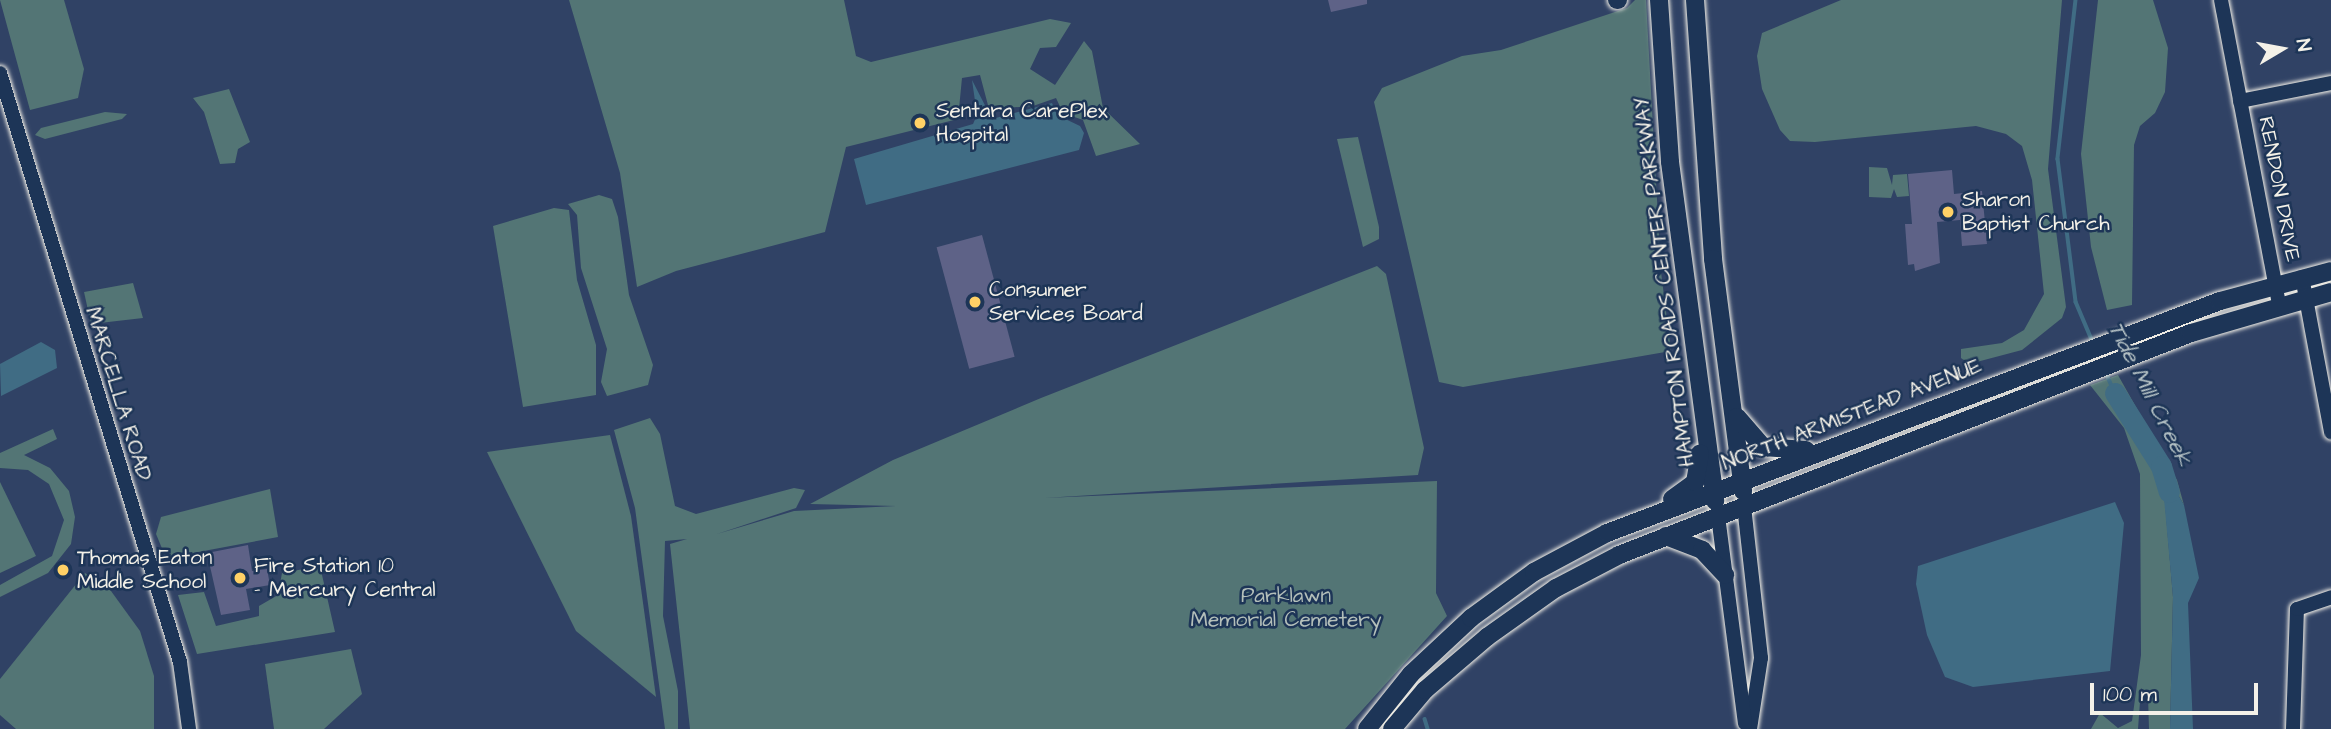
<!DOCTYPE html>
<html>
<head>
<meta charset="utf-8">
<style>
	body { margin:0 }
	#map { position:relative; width:2331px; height:729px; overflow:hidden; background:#304265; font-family:"Architects Daughter",sans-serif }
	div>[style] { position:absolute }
	.green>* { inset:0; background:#537575 }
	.water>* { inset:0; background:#406c84 }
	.stream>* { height:3.5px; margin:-1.75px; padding:0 1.75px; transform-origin:1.75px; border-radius:1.75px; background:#406c84 }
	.river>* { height:21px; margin:-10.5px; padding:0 10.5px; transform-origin:10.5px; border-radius:10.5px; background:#406c84 }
	.building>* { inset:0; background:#5e6287; transform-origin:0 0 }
	.roads { filter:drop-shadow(0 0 2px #f4f1e8) drop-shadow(0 0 2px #f4f1e8) }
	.minor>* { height:14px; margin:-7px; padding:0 7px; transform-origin:7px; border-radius:7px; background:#1d3557 }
	.major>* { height:18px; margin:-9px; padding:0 9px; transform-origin:9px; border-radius:9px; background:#1d3557 }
	.dots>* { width:19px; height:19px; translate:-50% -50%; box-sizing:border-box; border:4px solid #1d3557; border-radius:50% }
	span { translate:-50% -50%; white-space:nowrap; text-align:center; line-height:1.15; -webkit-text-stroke:5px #1d3557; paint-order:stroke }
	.poi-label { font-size:21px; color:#f4f1e8 }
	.left { translate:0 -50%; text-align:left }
	.street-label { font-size:21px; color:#f4f1e8 }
	.park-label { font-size:21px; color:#b4bfba }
	.water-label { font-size:23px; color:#b5c2c5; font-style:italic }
	.north { position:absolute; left:2247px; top:14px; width:70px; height:70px; -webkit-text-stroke:5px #1d3557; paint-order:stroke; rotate:80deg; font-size:19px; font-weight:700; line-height:28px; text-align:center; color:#f4f1e8 }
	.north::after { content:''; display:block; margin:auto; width:24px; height:32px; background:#f4f1e8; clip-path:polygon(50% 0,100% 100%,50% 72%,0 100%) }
	.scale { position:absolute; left:2090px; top:683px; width:168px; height:32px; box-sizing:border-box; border:4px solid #f4f1e8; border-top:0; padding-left:9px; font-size:21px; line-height:24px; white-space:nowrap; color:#f4f1e8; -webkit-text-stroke:5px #1d3557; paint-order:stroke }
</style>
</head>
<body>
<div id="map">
	<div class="green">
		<div style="clip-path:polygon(0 0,64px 0,84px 69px,78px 98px,30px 110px)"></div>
		<div style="clip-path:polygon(569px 0,844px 0,856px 56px,871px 62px,1050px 19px,1071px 23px,1056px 47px,1040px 48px,1030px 69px,1055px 85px,1084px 41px,1092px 51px,1103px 108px,1140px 144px,1096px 156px,1083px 120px,1063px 113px,1056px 98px,1033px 106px,989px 109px,980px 75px,962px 78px,958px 119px,846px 147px,825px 232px,676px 271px,637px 287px,620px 173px)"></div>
		<div style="clip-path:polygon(1635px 0,1646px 0,1661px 272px,1671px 351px,1463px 387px,1439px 382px,1374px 102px,1382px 88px,1462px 56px,1501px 50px,1627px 8px)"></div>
		<div style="clip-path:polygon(1841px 0,2062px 0,2048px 169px,2066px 307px,2062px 318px,2022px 350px,1969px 364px,1961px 358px,1961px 349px,2002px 343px,2024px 330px,2044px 294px,2032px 180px,2022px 146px,2006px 134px,1976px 126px,1815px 142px,1790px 141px,1780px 130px,1762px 89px,1757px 56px,1762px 33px)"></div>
		<div style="clip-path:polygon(2098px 0,2153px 0,2168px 48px,2165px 92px,2155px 113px,2140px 126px,2134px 145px,2132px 305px,2107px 310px,2091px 247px,2081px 154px)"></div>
		<div style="clip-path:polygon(229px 89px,250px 142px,238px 149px,235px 163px,220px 164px,204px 112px,193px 98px)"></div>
		<div style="clip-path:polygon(105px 112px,127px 114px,122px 119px,45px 139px,35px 135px,41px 128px)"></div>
		<div style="clip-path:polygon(1358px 137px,1379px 227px,1379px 239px,1363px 247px,1337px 139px)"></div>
		<div style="clip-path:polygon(1869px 167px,1887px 168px,1892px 185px,1893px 175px,1907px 174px,1909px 196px,1897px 197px,1894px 189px,1891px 198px,1869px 197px)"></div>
		<div style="clip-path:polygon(599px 195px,612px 199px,618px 217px,629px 295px,653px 365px,648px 385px,607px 396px,601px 382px,607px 349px,581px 268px,577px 215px,568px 204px)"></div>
		<div style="clip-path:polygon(554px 208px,569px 210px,577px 280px,596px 345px,596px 395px,523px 407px,493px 226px)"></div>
		<div style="clip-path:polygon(1377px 266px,1386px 274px,1424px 448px,1418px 475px,1044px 498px,1437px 481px,1436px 593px,1447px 616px,1345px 729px,690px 729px,670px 544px,687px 539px,665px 541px,663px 616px,678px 691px,678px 729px,665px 729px,635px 508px,614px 430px,650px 418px,660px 434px,675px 506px,696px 514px,794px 488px,805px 490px,796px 508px,717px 534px,794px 511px,896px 506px,810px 504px,893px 460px,1041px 398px)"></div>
		<div style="clip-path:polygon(133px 283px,143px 318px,91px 324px,84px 292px)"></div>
		<div style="clip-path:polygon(2118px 375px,2177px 480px,2184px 505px,2162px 468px,2173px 597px,2170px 729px,2149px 729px,2148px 696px,2141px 688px,2138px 729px,2091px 729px,2100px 713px,2118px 728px,2132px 721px,2141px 655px,2140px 474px,2124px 428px,2090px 385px)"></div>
		<div style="clip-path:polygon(53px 429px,57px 439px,24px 455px,50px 468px,69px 491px,75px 517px,71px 544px,48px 573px,0 597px,0 585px,52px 556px,64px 520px,49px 484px,28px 470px,0 468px,0 453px)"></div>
		<div style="clip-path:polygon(610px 435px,631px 516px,656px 697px,576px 631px,487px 452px)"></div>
		<div style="clip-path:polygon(0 482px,36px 556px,0 573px)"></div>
		<div style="clip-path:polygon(270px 489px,278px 537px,166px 558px,156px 534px,161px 517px)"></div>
		<div style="clip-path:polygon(320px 566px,335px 632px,197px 654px,178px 595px,204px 592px,216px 626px,259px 616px,259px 606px,278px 595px,282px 573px)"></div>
		<div style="clip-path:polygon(85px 573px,111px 591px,140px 631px,154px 676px,154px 729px,16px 729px,0 715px,0 679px)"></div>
		<div style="clip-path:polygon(351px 649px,362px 694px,324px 729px,274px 729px,265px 664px)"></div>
	</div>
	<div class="water">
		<div style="clip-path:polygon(972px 80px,992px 119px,1052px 103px,1057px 115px,1080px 126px,1084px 133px,1079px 150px,866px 205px,854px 159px,973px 124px,977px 115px)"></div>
		<div style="clip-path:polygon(41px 342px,55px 350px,57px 368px,1px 396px,0 364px)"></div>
		<div style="clip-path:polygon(2161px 466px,2184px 505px,2199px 578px,2188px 603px,2193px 729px,2170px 729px,2173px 597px)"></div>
		<div style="clip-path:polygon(2115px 502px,2124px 523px,2110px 671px,1973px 687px,1945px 677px,1927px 635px,1916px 584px,1918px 566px)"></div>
	</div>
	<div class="stream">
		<div style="left:2076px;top:0;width:160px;rotate:96.5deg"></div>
		<div style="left:2058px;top:159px;width:144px;rotate:82.8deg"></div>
		<div style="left:2076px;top:302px;width:43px;rotate:67deg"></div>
		<div style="left:2106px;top:372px;width:23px;rotate:67deg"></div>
		<div style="left:1425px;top:719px;width:10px;rotate:73deg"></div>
	</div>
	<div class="river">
		<div style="left:2115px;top:393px;width:86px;rotate:57.8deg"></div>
		<div style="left:2161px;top:466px;width:27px;rotate:73deg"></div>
	</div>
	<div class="building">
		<div style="clip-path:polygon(1328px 0,1367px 0,1367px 4px,1331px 12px)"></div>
		<div style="clip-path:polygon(1952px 170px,1954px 194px,1982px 191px,1987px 244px,1962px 246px,1960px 220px,1937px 222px,1940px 263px,1915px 271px,1914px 264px,1908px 265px,1905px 224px,1912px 224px,1908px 174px)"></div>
		<div style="left:982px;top:235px;width:126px;height:47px;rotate:75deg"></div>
		<div style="clip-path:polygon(248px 545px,252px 571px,267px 569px,270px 585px,246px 589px,250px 610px,221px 615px,207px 553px)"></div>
	</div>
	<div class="roads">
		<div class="minor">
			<div style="left:2221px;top:0;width:309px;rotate:79.2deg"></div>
			<div style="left:0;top:73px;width:616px;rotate:73.01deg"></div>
			<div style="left:180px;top:662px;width:68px;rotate:82.3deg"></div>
			<div style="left:2240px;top:101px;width:93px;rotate:-11.2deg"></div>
			<div style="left:2302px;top:277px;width:158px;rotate:79.4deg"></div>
			<div style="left:1744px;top:506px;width:153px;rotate:83.6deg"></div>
			<div style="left:1761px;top:658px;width:72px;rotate:98.8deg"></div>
			<div style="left:1718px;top:516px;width:209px;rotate:82.6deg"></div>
			<div style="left:2293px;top:729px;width:120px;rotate:-88.1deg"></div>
			<div style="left:2297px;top:609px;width:36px;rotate:-19deg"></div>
		</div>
		<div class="major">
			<div style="left:1617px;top:0;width:1px"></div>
			<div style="left:1659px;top:0;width:162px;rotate:86.1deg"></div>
			<div style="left:1670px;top:162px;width:342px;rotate:82.4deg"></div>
			<div style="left:1695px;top:0;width:260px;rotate:86deg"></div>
			<div style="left:1713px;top:259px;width:234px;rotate:82.6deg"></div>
			<div style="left:1737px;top:417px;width:40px;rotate:49deg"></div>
			<div style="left:1763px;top:447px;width:43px;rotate:4deg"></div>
			<div style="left:1672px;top:499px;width:29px;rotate:-36deg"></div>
			<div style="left:1695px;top:482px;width:29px;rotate:-80deg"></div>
			<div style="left:1666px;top:536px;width:39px;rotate:21deg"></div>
			<div style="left:1702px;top:550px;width:34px;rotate:47deg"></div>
			<div style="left:1367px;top:729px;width:70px;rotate:-51.3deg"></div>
			<div style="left:1411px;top:674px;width:82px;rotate:-43deg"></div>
			<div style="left:1471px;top:618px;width:78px;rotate:-36.1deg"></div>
			<div style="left:1534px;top:572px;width:83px;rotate:-28.1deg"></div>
			<div style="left:1607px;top:533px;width:655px;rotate:-20.73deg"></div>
			<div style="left:2220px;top:301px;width:115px;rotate:-15.1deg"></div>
			<div style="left:1392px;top:729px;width:51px;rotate:-49.8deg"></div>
			<div style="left:1425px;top:690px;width:82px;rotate:-40.5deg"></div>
			<div style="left:1487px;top:637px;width:85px;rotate:-35.4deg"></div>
			<div style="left:1556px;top:588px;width:71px;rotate:-27.6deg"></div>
			<div style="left:1619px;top:555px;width:614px;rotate:-21.21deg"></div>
			<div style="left:2191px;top:333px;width:146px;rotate:-16.3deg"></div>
		</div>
	</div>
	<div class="dots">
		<div style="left:920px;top:123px;background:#ffd166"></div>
		<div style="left:1948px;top:212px;background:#ffd166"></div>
		<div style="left:975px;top:302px;background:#ffd166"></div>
		<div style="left:63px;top:570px;background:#ffd166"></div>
		<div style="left:240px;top:578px;background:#ffd166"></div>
	</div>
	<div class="poi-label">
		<span class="left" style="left:936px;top:123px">Sentara CarePlex<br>Hospital</span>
		<span class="left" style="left:1962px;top:212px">Sharon<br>Baptist Church</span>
		<span class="left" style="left:989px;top:302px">Consumer<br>Services Board</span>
		<span class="left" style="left:77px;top:570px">Thomas Eaton<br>Middle School</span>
		<span class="left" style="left:254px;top:578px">Fire Station 10<br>- Mercury Central</span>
	</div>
	<div class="street-label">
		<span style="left:2279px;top:189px;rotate:79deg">RENDON DRIVE</span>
		<span style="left:1665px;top:282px;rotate:-97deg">HAMPTON ROADS CENTER PARKWAY</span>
		<span style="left:118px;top:394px;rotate:73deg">MARCELLA ROAD</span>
		<span style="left:1852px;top:415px;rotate:-21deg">NORTH ARMISTEAD AVENUE</span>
	</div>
	<div class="park-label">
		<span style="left:1286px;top:608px">Parklawn<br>Memorial Cemetery</span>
	</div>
	<div class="water-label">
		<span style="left:2150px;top:394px;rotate:63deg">Tide Mill Creek</span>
	</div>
	<div class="north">N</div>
	<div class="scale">100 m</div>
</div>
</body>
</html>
